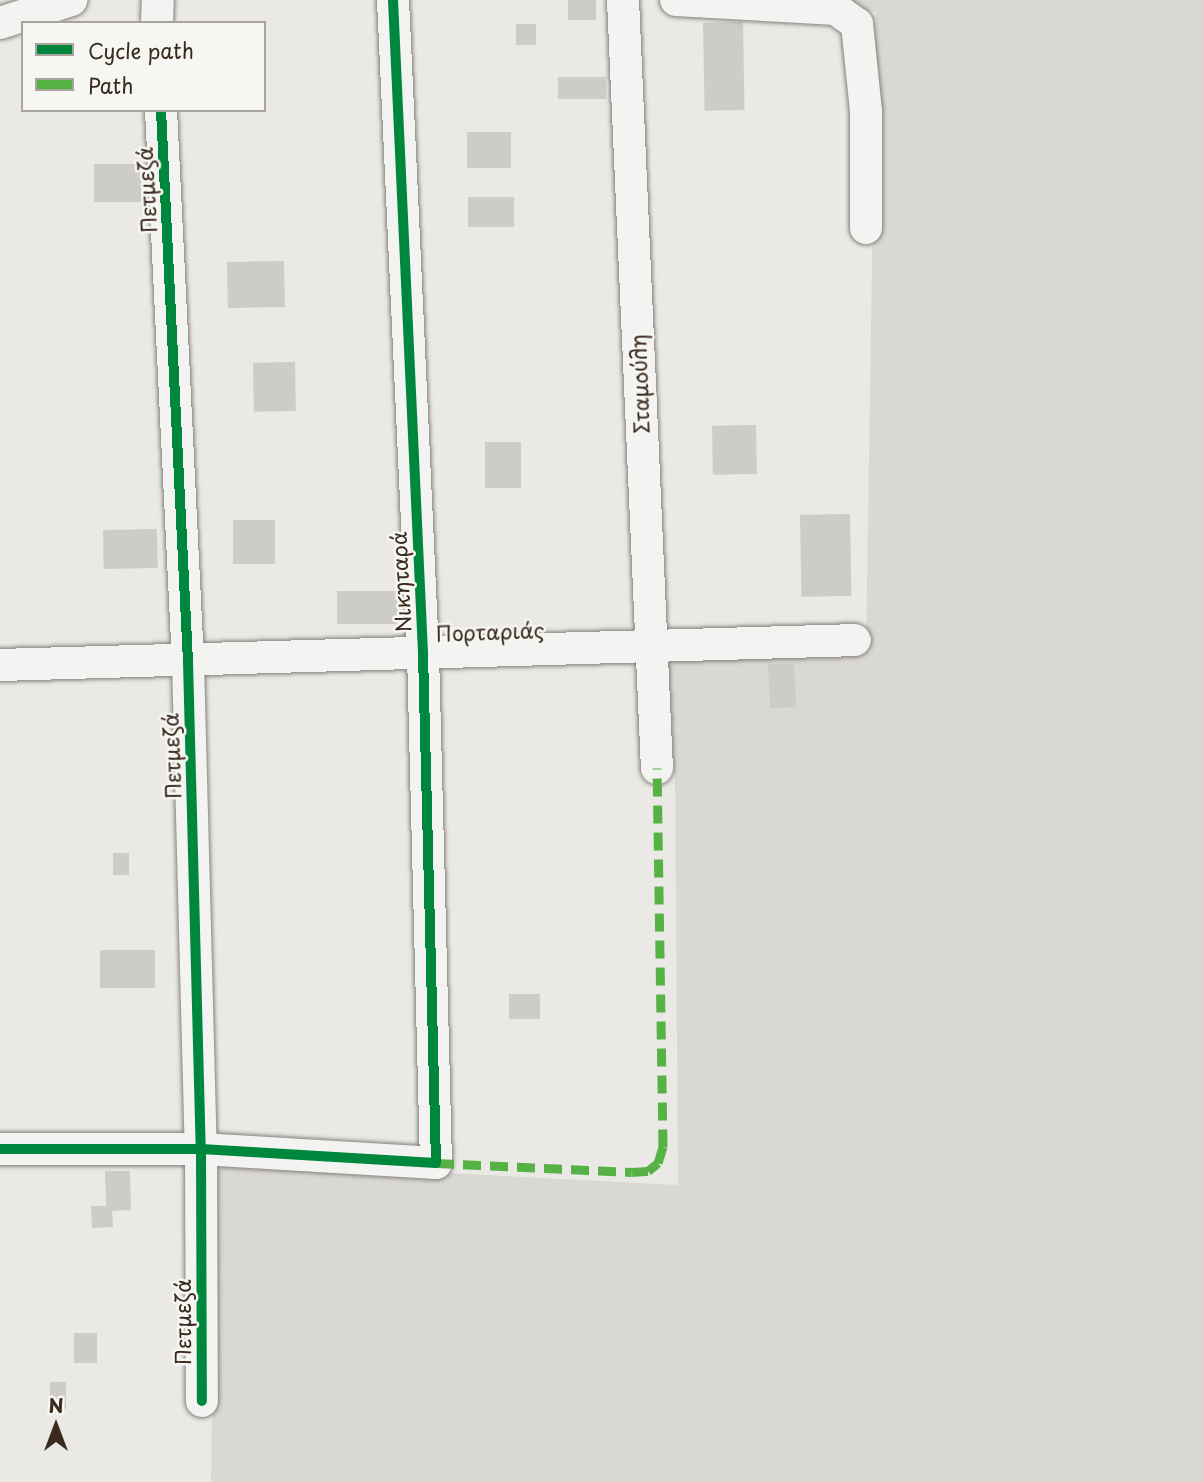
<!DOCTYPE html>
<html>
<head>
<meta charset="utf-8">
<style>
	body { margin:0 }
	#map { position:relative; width:1203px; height:1482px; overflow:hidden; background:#eae9e6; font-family:"Playpen Sans",sans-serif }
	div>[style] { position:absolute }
	.green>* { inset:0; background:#dad8d3 }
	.building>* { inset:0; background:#cdccc9; transform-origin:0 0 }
	.roads { filter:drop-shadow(0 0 2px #85817d) drop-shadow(0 0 2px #85817d) }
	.minor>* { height:32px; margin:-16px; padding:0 16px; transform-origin:16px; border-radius:16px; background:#f3f3f1 }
	.quiet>* { height:9px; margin-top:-4.5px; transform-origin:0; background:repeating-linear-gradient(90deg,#57b245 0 18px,transparent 0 27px) }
	.cycleway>* { height:10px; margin:-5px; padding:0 5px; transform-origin:5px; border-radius:5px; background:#00873e }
	span { translate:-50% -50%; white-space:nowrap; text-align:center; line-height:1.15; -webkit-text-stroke:5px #f6f6f2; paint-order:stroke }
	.street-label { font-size:21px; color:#3b2a1e }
	.legend { position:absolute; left:21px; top:21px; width:245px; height:91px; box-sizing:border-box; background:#f6f6f2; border:2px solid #aba49d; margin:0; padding:9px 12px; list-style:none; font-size:21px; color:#3b2a1e }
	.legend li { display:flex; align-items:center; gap:14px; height:35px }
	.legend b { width:35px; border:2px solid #aba49d }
	.north { position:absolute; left:21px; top:1391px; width:70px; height:70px; -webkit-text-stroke:5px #f6f6f2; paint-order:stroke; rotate:0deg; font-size:19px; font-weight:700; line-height:28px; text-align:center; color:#3b2a1e }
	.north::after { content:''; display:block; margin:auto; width:24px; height:32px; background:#3b2a1e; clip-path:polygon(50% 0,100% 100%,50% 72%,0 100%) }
</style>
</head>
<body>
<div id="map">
	<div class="green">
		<div style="clip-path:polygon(773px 0,1203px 0,1203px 1482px,211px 1482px,216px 1161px,678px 1185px,675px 778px,664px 652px,866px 648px,876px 12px)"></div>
	</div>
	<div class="building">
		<div style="left:568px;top:0;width:28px;height:20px"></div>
		<div style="left:743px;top:22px;width:88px;height:40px;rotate:89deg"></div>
		<div style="left:516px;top:24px;width:20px;height:21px"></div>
		<div style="left:606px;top:77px;width:22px;height:48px;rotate:90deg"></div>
		<div style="left:511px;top:132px;width:36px;height:44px;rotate:90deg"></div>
		<div style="left:94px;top:164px;width:47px;height:38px"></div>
		<div style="left:514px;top:197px;width:30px;height:46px;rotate:90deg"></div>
		<div style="left:284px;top:261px;width:46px;height:57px;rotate:89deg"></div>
		<div style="left:295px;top:362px;width:49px;height:42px;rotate:89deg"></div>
		<div style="left:756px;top:425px;width:49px;height:44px;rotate:89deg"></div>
		<div style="left:485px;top:442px;width:36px;height:46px"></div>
		<div style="left:850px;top:514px;width:82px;height:50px;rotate:89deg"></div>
		<div style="left:275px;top:520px;width:44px;height:42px;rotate:90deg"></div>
		<div style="left:157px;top:529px;width:39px;height:54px;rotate:89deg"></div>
		<div style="left:337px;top:591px;width:60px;height:33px"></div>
		<div style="left:794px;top:663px;width:44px;height:26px;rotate:87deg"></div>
		<div style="left:113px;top:853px;width:16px;height:22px"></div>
		<div style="left:155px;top:950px;width:38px;height:55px;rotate:90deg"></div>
		<div style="left:509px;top:994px;width:31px;height:25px"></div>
		<div style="clip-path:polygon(105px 1171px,130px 1171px,131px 1210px,112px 1211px,113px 1227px,92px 1228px,91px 1206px,106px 1206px)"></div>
		<div style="left:74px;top:1333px;width:23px;height:30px"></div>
		<div style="left:50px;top:1382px;width:16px;height:27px"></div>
	</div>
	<div class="roads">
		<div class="minor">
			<div style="left:623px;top:0;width:769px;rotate:87.47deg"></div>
			<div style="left:676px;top:0;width:160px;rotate:3.2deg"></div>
			<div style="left:836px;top:9px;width:26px;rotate:36deg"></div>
			<div style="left:857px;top:24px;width:87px;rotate:84.1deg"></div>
			<div style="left:866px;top:111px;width:117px;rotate:90deg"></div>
			<div style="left:0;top:23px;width:75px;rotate:-17.9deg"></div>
			<div style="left:157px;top:23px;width:23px;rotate:-88deg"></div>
			<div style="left:161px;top:110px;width:553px;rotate:87.2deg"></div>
			<div style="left:188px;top:662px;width:487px;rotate:88.5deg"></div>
			<div style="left:201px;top:1149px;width:252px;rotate:89.8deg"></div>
			<div style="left:0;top:665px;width:855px;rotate:-1.67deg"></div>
			<div style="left:0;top:1149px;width:201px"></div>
			<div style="left:201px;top:1149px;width:235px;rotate:3.4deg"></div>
			<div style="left:436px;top:1163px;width:510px;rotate:-91.46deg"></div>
			<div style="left:423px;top:653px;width:654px;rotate:-92.63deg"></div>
		</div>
	</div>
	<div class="quiet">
		<div style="left:436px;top:1163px;width:196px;rotate:2.6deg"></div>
		<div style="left:632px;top:1172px;width:16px;rotate:-4deg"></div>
		<div style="left:648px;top:1171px;width:13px;rotate:-39deg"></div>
		<div style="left:658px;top:1163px;width:17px;rotate:-73deg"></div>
		<div style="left:663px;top:1147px;width:379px;rotate:-90.9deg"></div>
	</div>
	<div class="cycleway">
		<div style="left:161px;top:110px;width:553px;rotate:87.2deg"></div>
		<div style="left:188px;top:662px;width:487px;rotate:88.5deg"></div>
		<div style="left:201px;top:1149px;width:252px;rotate:89.8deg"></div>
		<div style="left:0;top:1149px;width:201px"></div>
		<div style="left:201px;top:1149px;width:235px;rotate:3.4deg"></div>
		<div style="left:436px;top:1163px;width:510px;rotate:-91.46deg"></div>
		<div style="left:423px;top:653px;width:654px;rotate:-92.63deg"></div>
	</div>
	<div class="street-label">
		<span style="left:146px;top:190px;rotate:-93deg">Πετμεζά</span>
		<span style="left:639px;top:384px;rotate:-92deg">Σταμούλη</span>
		<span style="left:400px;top:582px;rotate:-93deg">Νικηταρά</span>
		<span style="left:490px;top:631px;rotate:-2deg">Πορταριάς</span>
		<span style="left:171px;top:756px;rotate:-92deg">Πετμεζά</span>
		<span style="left:182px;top:1322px;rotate:-90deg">Πετμεζά</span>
	</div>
	<ul class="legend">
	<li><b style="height:9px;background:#00873e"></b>Cycle path</li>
	<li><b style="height:9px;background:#57b245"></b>Path</li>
	</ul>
	<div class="north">N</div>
</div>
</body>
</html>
